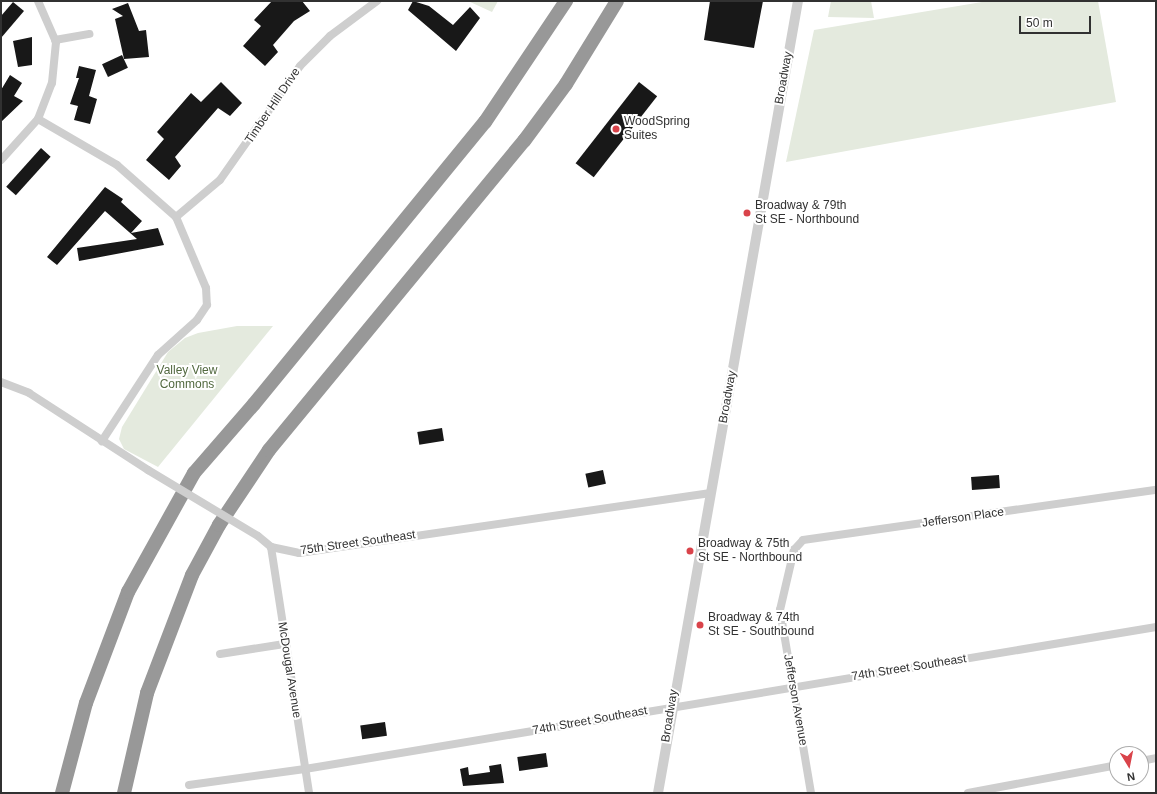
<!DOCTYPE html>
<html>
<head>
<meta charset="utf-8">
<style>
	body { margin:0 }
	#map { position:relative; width:1157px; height:794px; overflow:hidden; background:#fff; font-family:Arial,sans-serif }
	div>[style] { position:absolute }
	.green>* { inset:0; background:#e4eade }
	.building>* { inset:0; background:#181818; transform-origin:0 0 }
	.minor>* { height:8px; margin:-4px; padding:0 4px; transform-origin:4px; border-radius:4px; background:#cecece }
	.tertiary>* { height:10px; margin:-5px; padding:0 5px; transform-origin:5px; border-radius:5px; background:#cecece }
	.motorway>* { height:14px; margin:-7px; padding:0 7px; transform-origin:7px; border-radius:7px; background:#989898 }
	.minor-bridge>* { height:8px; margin:-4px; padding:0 4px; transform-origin:4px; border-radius:4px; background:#cecece }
	.dots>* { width:11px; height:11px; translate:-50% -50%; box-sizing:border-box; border:2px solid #fff; border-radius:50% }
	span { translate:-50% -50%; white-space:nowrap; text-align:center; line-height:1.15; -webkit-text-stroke:4px #fff; paint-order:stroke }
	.street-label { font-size:12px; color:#313131 }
	.poi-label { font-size:12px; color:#313131 }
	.left { translate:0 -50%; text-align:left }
	.park-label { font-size:12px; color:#536a41 }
	.frame { position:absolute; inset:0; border:2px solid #313131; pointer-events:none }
	.north { position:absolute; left:1109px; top:746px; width:40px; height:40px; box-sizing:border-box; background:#fff; border:1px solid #adadad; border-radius:50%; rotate:170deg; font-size:11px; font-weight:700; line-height:16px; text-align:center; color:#313131 }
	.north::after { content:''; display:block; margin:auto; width:14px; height:18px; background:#d9434a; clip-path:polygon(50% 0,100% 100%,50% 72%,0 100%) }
	.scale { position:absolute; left:1019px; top:16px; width:72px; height:18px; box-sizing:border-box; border:2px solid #313131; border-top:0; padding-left:5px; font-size:12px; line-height:14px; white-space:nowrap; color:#313131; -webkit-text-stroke:3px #fff; paint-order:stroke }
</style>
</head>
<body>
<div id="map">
	<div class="green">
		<div style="clip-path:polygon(468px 1px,498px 1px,492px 12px)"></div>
		<div style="clip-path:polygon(831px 1px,871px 1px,874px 18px,828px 17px)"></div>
		<div style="clip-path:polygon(988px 1px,1098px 1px,1116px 102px,786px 162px,814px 30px)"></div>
		<div style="clip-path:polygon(237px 326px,273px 326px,158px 467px,124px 449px,119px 439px,122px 427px,168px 352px,185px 338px,198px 333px)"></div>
	</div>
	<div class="building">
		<div style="clip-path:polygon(272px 1px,302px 1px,310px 11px,294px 21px,273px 45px,278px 52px,265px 66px,243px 46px,261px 26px,254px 20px)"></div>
		<div style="clip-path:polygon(413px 1px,429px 6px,453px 25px,470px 7px,480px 18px,456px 51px,408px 10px)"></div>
		<div style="clip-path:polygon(710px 1px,763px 1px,754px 48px,704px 40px)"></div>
		<div style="clip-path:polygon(13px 2px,24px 11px,1px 38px,1px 16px)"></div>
		<div style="clip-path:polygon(128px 3px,139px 31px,146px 30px,149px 57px,124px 59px,115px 19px,123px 16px,112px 9px)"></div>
		<div style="clip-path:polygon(32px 37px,32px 65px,18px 67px,13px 41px)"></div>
		<div style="left:122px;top:55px;width:14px;height:22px;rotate:65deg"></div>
		<div style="clip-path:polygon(79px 66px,96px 70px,89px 96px,97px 99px,90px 124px,74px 120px,78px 106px,70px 104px,79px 78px,76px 78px)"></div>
		<div style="clip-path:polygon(10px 75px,22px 83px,14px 96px,23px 101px,1px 122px,1px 90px)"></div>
		<div style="clip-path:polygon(221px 82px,242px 103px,230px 116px,218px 108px,175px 157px,181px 166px,169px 180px,146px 160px,164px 139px,157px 132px,191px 93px,201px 102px)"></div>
		<div style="left:639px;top:82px;width:23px;height:103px;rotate:38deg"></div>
		<div style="left:41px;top:148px;width:13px;height:52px;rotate:42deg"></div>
		<div style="clip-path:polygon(105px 187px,123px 199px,121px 202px,142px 221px,131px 233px,158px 228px,164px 245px,79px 261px,77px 248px,137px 239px,105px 211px,57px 265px,47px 257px)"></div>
		<div style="left:442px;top:428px;width:13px;height:25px;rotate:81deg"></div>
		<div style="left:603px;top:470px;width:14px;height:18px;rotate:78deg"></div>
		<div style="left:999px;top:475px;width:13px;height:28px;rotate:86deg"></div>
		<div style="left:385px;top:722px;width:14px;height:25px;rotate:82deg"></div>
		<div style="left:546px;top:753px;width:14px;height:29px;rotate:82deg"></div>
		<div style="clip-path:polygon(501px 764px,504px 783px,463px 786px,460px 769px,468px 767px,469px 775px,490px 772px,489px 766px)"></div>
	</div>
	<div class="minor">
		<div style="left:55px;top:40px;width:35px;rotate:-10deg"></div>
		<div style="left:38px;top:119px;width:91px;rotate:30.2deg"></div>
		<div style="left:117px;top:165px;width:79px;rotate:41.4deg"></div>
		<div style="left:176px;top:217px;width:77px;rotate:67.1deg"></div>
		<div style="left:206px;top:288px;width:17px;rotate:87deg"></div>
		<div style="left:207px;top:305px;width:18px;rotate:124deg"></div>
		<div style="left:197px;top:320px;width:52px;rotate:138.1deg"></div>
		<div style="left:158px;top:355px;width:103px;rotate:123.1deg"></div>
		<div style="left:1px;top:160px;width:55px;rotate:-47.9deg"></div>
		<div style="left:38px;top:119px;width:39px;rotate:-69deg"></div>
		<div style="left:52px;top:83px;width:41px;rotate:-84.4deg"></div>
		<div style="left:56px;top:42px;width:45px;rotate:-113.7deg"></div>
		<div style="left:176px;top:217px;width:57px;rotate:-40.1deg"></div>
		<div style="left:220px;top:180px;width:139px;rotate:-54.9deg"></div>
		<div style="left:300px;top:66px;width:42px;rotate:-45deg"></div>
		<div style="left:330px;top:36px;width:59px;rotate:-36.7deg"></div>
		<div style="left:1px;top:382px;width:30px;rotate:21deg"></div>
		<div style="left:29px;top:393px;width:142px;rotate:32.9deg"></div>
		<div style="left:258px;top:536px;width:17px;rotate:40deg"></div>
		<div style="left:271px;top:547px;width:29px;rotate:12deg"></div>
		<div style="left:299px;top:553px;width:416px;rotate:-8.3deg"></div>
		<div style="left:271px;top:547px;width:249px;rotate:81.2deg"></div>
		<div style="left:220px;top:654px;width:65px;rotate:-8.9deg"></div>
		<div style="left:1141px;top:761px;width:15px;rotate:-11deg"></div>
		<div style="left:189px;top:785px;width:117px;rotate:-7.9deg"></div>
		<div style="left:305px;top:769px;width:863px;rotate:-9.47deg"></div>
		<div style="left:811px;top:793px;width:186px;rotate:-99.6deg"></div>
		<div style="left:780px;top:610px;width:62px;rotate:-76.9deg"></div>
		<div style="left:794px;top:550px;width:13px;rotate:-48deg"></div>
		<div style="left:803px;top:540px;width:357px;rotate:-8.1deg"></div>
		<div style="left:968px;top:793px;width:152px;rotate:-10.6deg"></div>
	</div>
	<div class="tertiary">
		<div style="left:658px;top:793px;width:804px;rotate:-79.98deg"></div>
	</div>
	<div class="motorway">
		<div style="left:62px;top:793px;width:93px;rotate:-75.1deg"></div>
		<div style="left:86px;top:703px;width:119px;rotate:-69.3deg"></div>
		<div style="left:128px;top:592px;width:136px;rotate:-61deg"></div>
		<div style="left:194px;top:473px;width:91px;rotate:-49deg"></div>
		<div style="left:254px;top:404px;width:365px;rotate:-50.7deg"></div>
		<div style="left:485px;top:122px;width:146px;rotate:-56.2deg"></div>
		<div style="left:124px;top:793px;width:103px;rotate:-77deg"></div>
		<div style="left:147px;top:693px;width:126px;rotate:-69.1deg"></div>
		<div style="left:192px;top:575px;width:57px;rotate:-61.6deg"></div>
		<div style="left:219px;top:525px;width:90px;rotate:-56.3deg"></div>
		<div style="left:269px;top:450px;width:401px;rotate:-50.5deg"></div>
		<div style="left:524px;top:141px;width:71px;rotate:-53.6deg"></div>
		<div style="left:566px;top:84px;width:97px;rotate:-58.4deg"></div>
	</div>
	<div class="minor-bridge">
		<div style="left:148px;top:470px;width:128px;rotate:31deg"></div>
	</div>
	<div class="dots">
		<div style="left:616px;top:129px;background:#d9434a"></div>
		<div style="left:747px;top:213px;background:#d9434a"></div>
		<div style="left:690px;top:551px;background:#d9434a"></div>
		<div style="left:700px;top:625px;background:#d9434a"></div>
	</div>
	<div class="street-label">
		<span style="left:784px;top:78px;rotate:-80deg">Broadway</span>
		<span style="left:273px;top:106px;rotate:-56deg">Timber Hill Drive</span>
		<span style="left:728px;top:397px;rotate:-80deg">Broadway</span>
		<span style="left:963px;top:518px;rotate:-8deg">Jefferson Place</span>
		<span style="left:358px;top:543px;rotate:-8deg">75th Street Southeast</span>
		<span style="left:909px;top:668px;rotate:-9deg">74th Street Southeast</span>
		<span style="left:289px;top:670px;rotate:81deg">McDougal Avenue</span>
		<span style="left:795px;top:700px;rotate:80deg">Jefferson Avenue</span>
		<span style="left:670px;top:716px;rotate:-81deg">Broadway</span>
		<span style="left:590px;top:721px;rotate:-10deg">74th Street Southeast</span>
	</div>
	<div class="poi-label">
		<span class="left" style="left:624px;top:129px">WoodSpring<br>Suites</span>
		<span class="left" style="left:755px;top:213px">Broadway &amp; 79th<br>St SE - Northbound</span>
		<span class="left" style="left:698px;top:551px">Broadway &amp; 75th<br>St SE - Northbound</span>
		<span class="left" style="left:708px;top:625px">Broadway &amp; 74th<br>St SE - Southbound</span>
	</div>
	<div class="park-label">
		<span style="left:187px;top:378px">Valley View<br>Commons</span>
	</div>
	<div class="frame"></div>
	<div class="north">N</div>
	<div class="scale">50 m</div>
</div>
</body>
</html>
